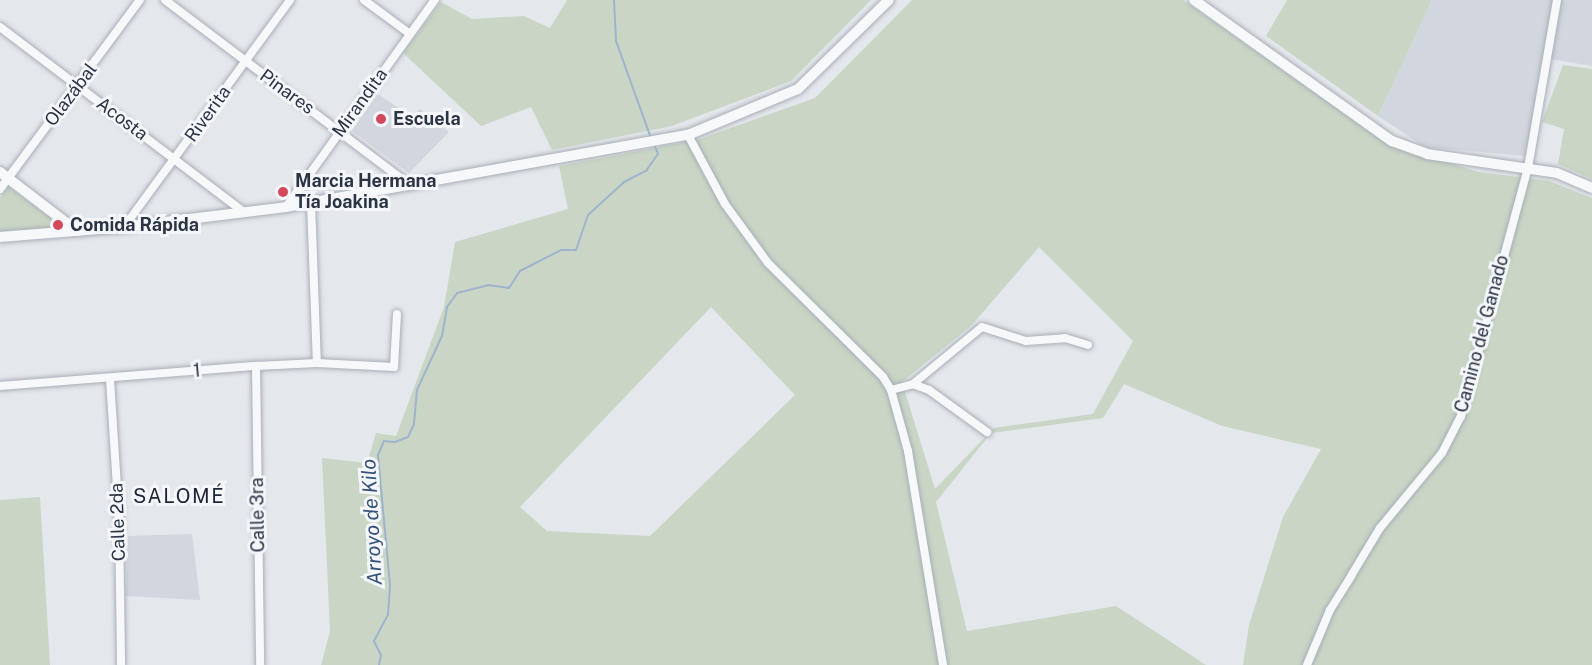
<!DOCTYPE html>
<html>
<head>
<meta charset="utf-8">
<style>
	body { margin:0 }
	#map { position:relative; width:1592px; height:665px; overflow:hidden; background:#e4e7ec; font-family:"Public Sans",sans-serif }
	div>[style] { position:absolute }
	.built>* { inset:0; background:#d2d6de }
	.green>* { inset:0; background:#c9d6c5 }
	.stream>* { height:2px; margin:-1px; padding:0 1px; transform-origin:1px; border-radius:1px; background:#9fb4cc }
	.roads { filter:drop-shadow(0 0 2px #a9aeb7) drop-shadow(0 0 2px #a9aeb7) }
	.minor>* { height:8px; margin:-4px; padding:0 4px; transform-origin:4px; border-radius:4px; background:#f7f8fa }
	.tertiary>* { height:10px; margin:-5px; padding:0 5px; transform-origin:5px; border-radius:5px; background:#f7f8fa }
	.dots>* { width:16px; height:16px; translate:-50% -50%; box-sizing:border-box; border:3px solid #f4f6f9; border-radius:50% }
	span { translate:-50% -50%; white-space:nowrap; text-align:center; line-height:1.15; -webkit-text-stroke:6px #f4f6f9; paint-order:stroke }
	.street-label { font-size:18px; color:#2b3445 }
	.poi-label { font-size:18px; color:#2b3445; font-weight:700 }
	.left { translate:0 -50%; text-align:left }
	.neighbourhood-label { font-size:20px; color:#1d2536; letter-spacing:1.5px }
	.water-label { font-size:20px; color:#34527a; font-style:italic }
</style>
</head>
<body>
<div id="map">
	<div class="built">
		<div style="clip-path:polygon(1432px 0,1592px 0,1592px 66px,1544px 58px,1525px 156px,1425px 147px,1378px 116px)"></div>
		<div style="clip-path:polygon(378px 94px,412px 117px,420px 109px,449px 132px,409px 173px,352px 131px)"></div>
		<div style="clip-path:polygon(192px 534px,200px 600px,126px 596px,128px 536px)"></div>
	</div>
	<div class="green">
		<div style="clip-path:polygon(567px 0,871px 0,791px 81px,672px 126px,552px 150px,531px 107px,481px 126px,403px 53px,441px 2px,472px 19px,524px 16px,550px 28px)"></div>
		<div style="clip-path:polygon(evenodd,912px 0,1183px 0,1389px 145px,1479px 172px,1549px 181px,1592px 198px,1592px 665px,1243px 665px,1249px 625px,1283px 517px,1321px 449px,1222px 426px,1124px 384px,1103px 418px,991px 433px,936px 502px,967px 631px,1116px 606px,1206px 665px,321px 665px,330px 631px,322px 458px,367px 463px,376px 433px,396px 436px,444px 307px,455px 242px,568px 209px,559px 166px,697px 140px,815px 98px,912px 0,1039px 247px,1133px 341px,1093px 414px,994px 428px,935px 489px,902px 382px,972px 325px,1039px 247px,912px 0,711px 307px,795px 395px,650px 536px,547px 531px,520px 507px,711px 307px)"></div>
		<div style="clip-path:polygon(1287px 0,1432px 0,1378px 116px,1266px 36px)"></div>
		<div style="clip-path:polygon(1563px 65px,1592px 69px,1592px 179px,1558px 164px,1564px 129px,1542px 122px)"></div>
		<div style="clip-path:polygon(8px 187px,64px 227px,0 232px,0 198px)"></div>
		<div style="clip-path:polygon(40px 497px,50px 665px,0 665px,0 500px)"></div>
	</div>
	<div class="stream">
		<div style="left:614px;top:0;width:41px;rotate:87.2deg"></div>
		<div style="left:616px;top:41px;width:103px;rotate:70.2deg"></div>
		<div style="left:379px;top:665px;width:10px;rotate:-79deg"></div>
		<div style="left:381px;top:655px;width:16px;rotate:-117deg"></div>
		<div style="left:374px;top:641px;width:30px;rotate:-62deg"></div>
		<div style="left:388px;top:615px;width:30px;rotate:-86deg"></div>
		<div style="left:390px;top:585px;width:131px;rotate:-95.3deg"></div>
		<div style="left:378px;top:455px;width:15px;rotate:-67deg"></div>
		<div style="left:384px;top:441px;width:11px;rotate:5deg"></div>
		<div style="left:395px;top:442px;width:14px;rotate:-21deg"></div>
		<div style="left:408px;top:437px;width:14px;rotate:-65deg"></div>
		<div style="left:414px;top:424px;width:34px;rotate:-85deg"></div>
		<div style="left:417px;top:390px;width:60px;rotate:-65.2deg"></div>
		<div style="left:442px;top:336px;width:29px;rotate:-80deg"></div>
		<div style="left:447px;top:307px;width:17px;rotate:-54deg"></div>
		<div style="left:457px;top:293px;width:32px;rotate:-14deg"></div>
		<div style="left:488px;top:285px;width:21px;rotate:8deg"></div>
		<div style="left:509px;top:288px;width:20px;rotate:-57deg"></div>
		<div style="left:520px;top:271px;width:46px;rotate:-27.1deg"></div>
		<div style="left:561px;top:250px;width:15px"></div>
		<div style="left:576px;top:250px;width:37px;rotate:-71deg"></div>
		<div style="left:588px;top:215px;width:49px;rotate:-42.5deg"></div>
		<div style="left:624px;top:182px;width:25px;rotate:-27deg"></div>
		<div style="left:646px;top:171px;width:21px;rotate:-55deg"></div>
		<div style="left:658px;top:154px;width:9px;rotate:-111deg"></div>
	</div>
	<div class="roads">
		<div class="minor">
			<div style="left:165px;top:0;width:305px;rotate:37.1deg"></div>
			<div style="left:364px;top:0;width:57px;rotate:36.5deg"></div>
			<div style="left:0;top:27px;width:306px;rotate:37.2deg"></div>
			<div style="left:688px;top:135px;width:78px;rotate:61.8deg"></div>
			<div style="left:725px;top:204px;width:73px;rotate:53.9deg"></div>
			<div style="left:768px;top:263px;width:162px;rotate:44.7deg"></div>
			<div style="left:883px;top:377px;width:15px;rotate:58deg"></div>
			<div style="left:891px;top:390px;width:63px;rotate:74.4deg"></div>
			<div style="left:908px;top:451px;width:217px;rotate:80.7deg"></div>
			<div style="left:0;top:189px;width:235px;rotate:-53.5deg"></div>
			<div style="left:311px;top:202px;width:161px;rotate:87.9deg"></div>
			<div style="left:286px;top:207px;width:255px;rotate:-54.3deg"></div>
			<div style="left:124px;top:227px;width:281px;rotate:-53.8deg"></div>
			<div style="left:256px;top:366px;width:299px;rotate:89.2deg"></div>
			<div style="left:110px;top:379px;width:138px;rotate:86.3deg"></div>
			<div style="left:119px;top:517px;width:148px;rotate:89.2deg"></div>
			<div style="left:913px;top:384px;width:17px;rotate:21deg"></div>
			<div style="left:929px;top:390px;width:72px;rotate:35.9deg"></div>
			<div style="left:0;top:386px;width:257px;rotate:-4.5deg"></div>
			<div style="left:256px;top:366px;width:61px;rotate:-2.8deg"></div>
			<div style="left:317px;top:363px;width:77px;rotate:3deg"></div>
			<div style="left:394px;top:367px;width:53px;rotate:-86.8deg"></div>
			<div style="left:891px;top:390px;width:23px;rotate:-15deg"></div>
			<div style="left:913px;top:384px;width:89px;rotate:-39.6deg"></div>
			<div style="left:982px;top:327px;width:46px;rotate:17.7deg"></div>
			<div style="left:1026px;top:341px;width:39px;rotate:-4deg"></div>
			<div style="left:1065px;top:338px;width:24px;rotate:17deg"></div>
			<div style="left:1307px;top:665px;width:60px;rotate:-67.3deg"></div>
			<div style="left:1330px;top:610px;width:40px;rotate:-58deg"></div>
			<div style="left:1351px;top:576px;width:56px;rotate:-58.9deg"></div>
			<div style="left:1380px;top:528px;width:97px;rotate:-50.4deg"></div>
			<div style="left:1442px;top:453px;width:42px;rotate:-62.8deg"></div>
			<div style="left:1461px;top:416px;width:257px;rotate:-74.9deg"></div>
			<div style="left:1528px;top:168px;width:170px;rotate:-80.2deg"></div>
		</div>
		<div class="tertiary">
			<div style="left:1194px;top:0;width:243px;rotate:35.5deg"></div>
			<div style="left:1392px;top:141px;width:37px;rotate:20deg"></div>
			<div style="left:1427px;top:154px;width:131px;rotate:8.3deg"></div>
			<div style="left:1557px;top:173px;width:38px;rotate:23deg"></div>
			<div style="left:0;top:172px;width:97px;rotate:37.5deg"></div>
			<div style="left:0;top:237px;width:124px;rotate:-4.6deg"></div>
			<div style="left:124px;top:227px;width:163px;rotate:-7deg"></div>
			<div style="left:286px;top:207px;width:408px;rotate:-10.2deg"></div>
			<div style="left:688px;top:135px;width:119px;rotate:-22.7deg"></div>
			<div style="left:798px;top:89px;width:127px;rotate:-44.4deg"></div>
		</div>
	</div>
	<div class="dots">
		<div style="left:381px;top:119px;background:#d1495b"></div>
		<div style="left:283px;top:192px;background:#d1495b"></div>
		<div style="left:58px;top:225px;background:#d1495b"></div>
	</div>
	<div class="street-label">
		<span style="left:287px;top:92px;rotate:36deg">Pinares</span>
		<span style="left:71px;top:95px;rotate:-53deg">Olazábal</span>
		<span style="left:360px;top:103px;rotate:-54deg">Mirandita</span>
		<span style="left:208px;top:114px;rotate:-54deg">Riverita</span>
		<span style="left:122px;top:119px;rotate:37deg">Acosta</span>
		<span style="left:1482px;top:334px;rotate:-75deg">Camino del Ganado</span>
		<span style="left:197px;top:371px;rotate:-5deg">1</span>
		<span style="left:258px;top:515px;rotate:-91deg">Calle 3ra</span>
		<span style="left:118px;top:522px;rotate:-92deg">Calle 2da</span>
	</div>
	<div class="poi-label">
		<span class="left" style="left:393px;top:119px">Escuela</span>
		<span class="left" style="left:295px;top:192px">Marcia Hermana<br>Tía Joakina</span>
		<span class="left" style="left:70px;top:225px">Comida Rápida</span>
	</div>
	<div class="neighbourhood-label">
		<span style="left:179px;top:496px">SALOMÉ</span>
	</div>
	<div class="water-label">
		<span style="left:372px;top:522px;rotate:-93deg">Arroyo de Kilo</span>
	</div>
</div>
</body>
</html>
